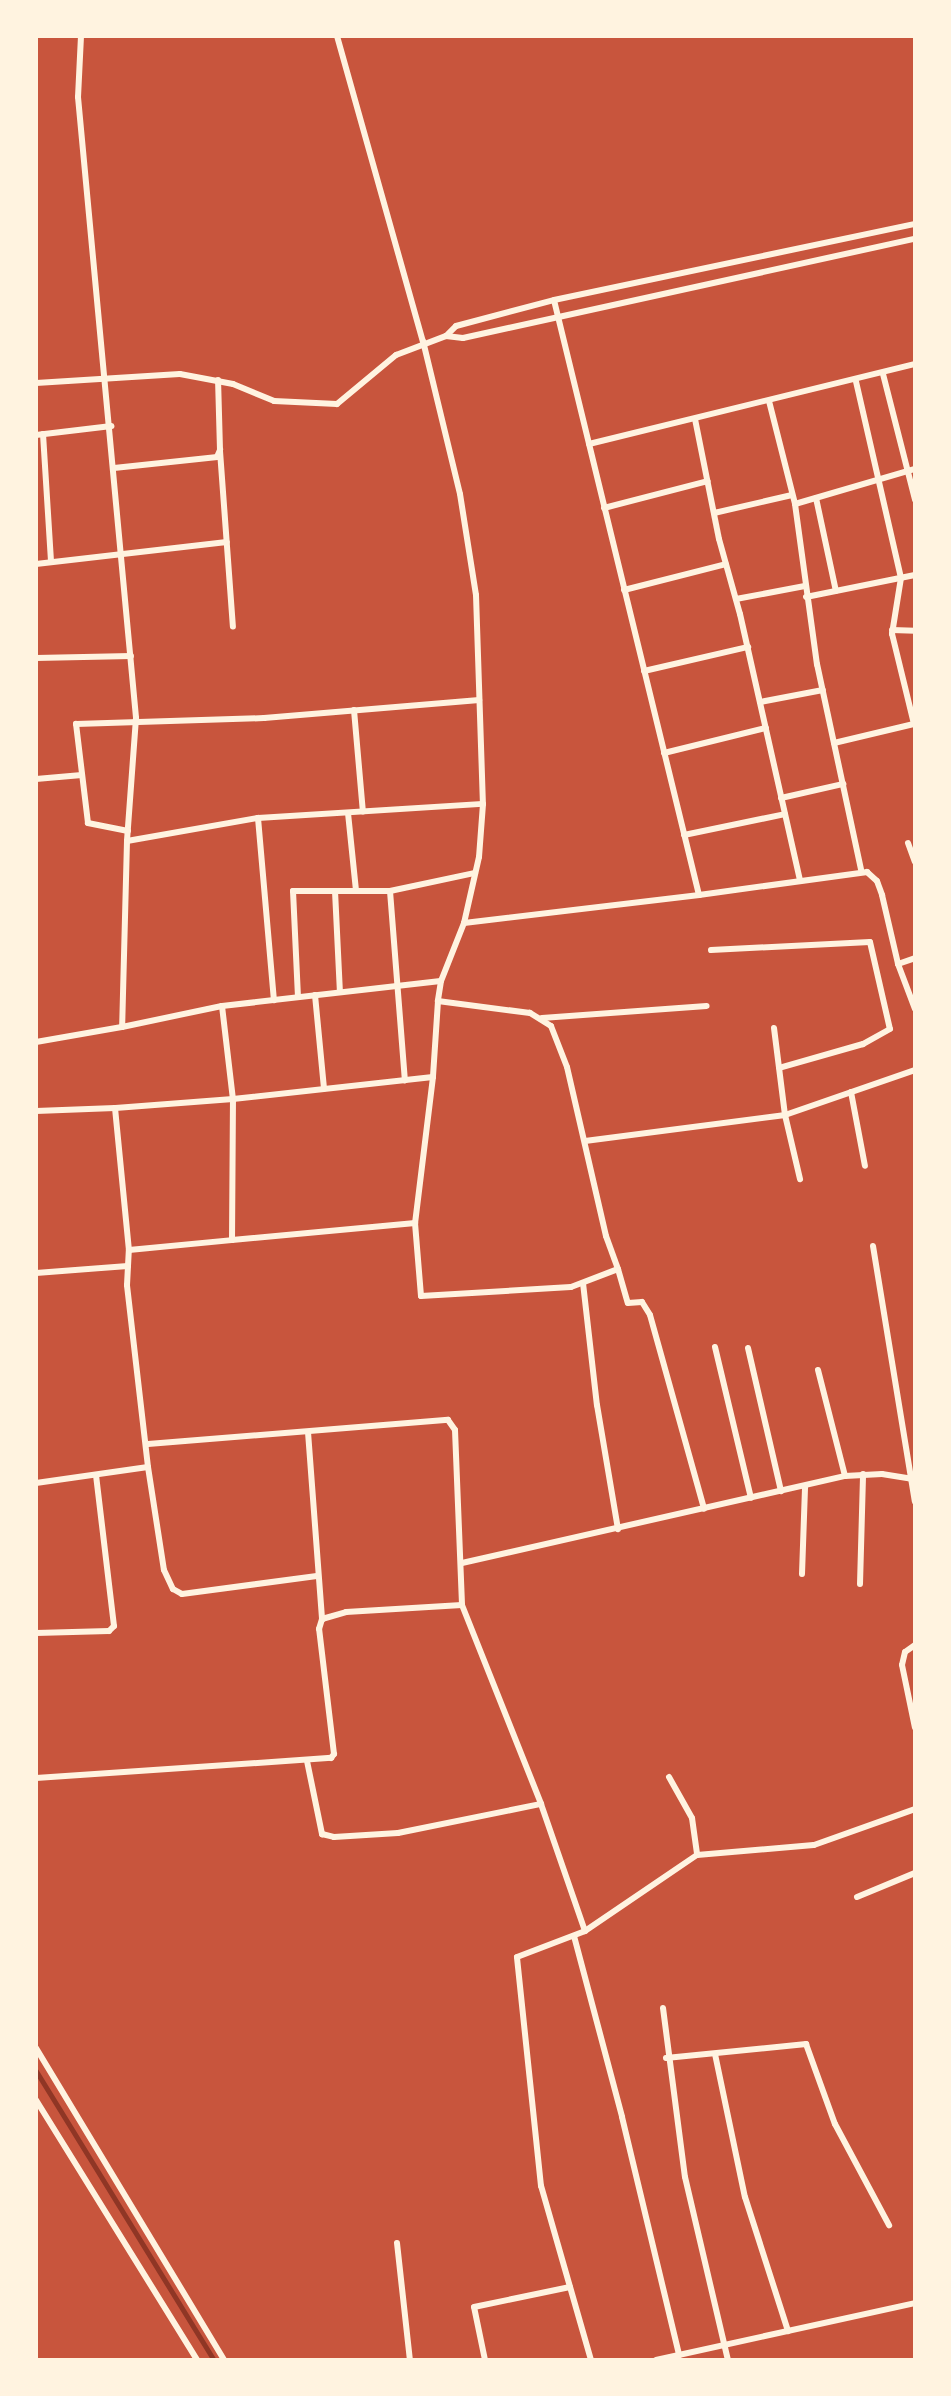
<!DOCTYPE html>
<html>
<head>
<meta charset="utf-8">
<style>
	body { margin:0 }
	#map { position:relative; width:951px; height:2396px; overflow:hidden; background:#c8553d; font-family:Helvetica,sans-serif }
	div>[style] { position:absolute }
	.stream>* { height:5px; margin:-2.5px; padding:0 2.5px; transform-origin:2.5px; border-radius:2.5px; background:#8f3625 }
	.minor>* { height:6px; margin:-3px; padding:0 3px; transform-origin:3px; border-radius:3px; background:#fff3e0 }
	span { translate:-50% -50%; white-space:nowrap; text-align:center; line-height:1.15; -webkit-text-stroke:4.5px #fff3e0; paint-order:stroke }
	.frame { position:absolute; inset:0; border:38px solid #fff3e0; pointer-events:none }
</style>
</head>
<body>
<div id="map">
	<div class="stream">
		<div style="left:36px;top:2071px;width:339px;rotate:58.4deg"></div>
	</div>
	<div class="minor">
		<div style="left:81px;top:36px;width:61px;rotate:92.8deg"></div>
		<div style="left:78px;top:97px;width:624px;rotate:84.66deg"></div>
		<div style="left:136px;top:718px;width:123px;rotate:94.2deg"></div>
		<div style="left:127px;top:841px;width:186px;rotate:91.5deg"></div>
		<div style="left:122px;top:1027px;width:102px;rotate:-11.9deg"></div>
		<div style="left:222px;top:1006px;width:94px;rotate:83.3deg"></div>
		<div style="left:233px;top:1099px;width:201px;rotate:-6.3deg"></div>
		<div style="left:337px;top:36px;width:317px;rotate:74.3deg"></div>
		<div style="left:423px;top:341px;width:157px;rotate:76.4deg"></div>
		<div style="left:460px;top:494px;width:102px;rotate:81deg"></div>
		<div style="left:476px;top:595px;width:209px;rotate:88.1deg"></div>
		<div style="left:483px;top:804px;width:53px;rotate:94.3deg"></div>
		<div style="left:479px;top:857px;width:68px;rotate:102.8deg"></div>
		<div style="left:464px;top:923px;width:62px;rotate:111.6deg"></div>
		<div style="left:441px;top:981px;width:20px;rotate:99deg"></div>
		<div style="left:438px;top:1001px;width:76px;rotate:93.8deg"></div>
		<div style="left:433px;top:1077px;width:147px;rotate:97deg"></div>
		<div style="left:415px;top:1223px;width:73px;rotate:85.3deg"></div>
		<div style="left:421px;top:1296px;width:150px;rotate:-3.4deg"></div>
		<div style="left:571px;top:1287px;width:50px;rotate:-21deg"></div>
		<div style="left:618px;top:1269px;width:35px;rotate:-110deg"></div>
		<div style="left:606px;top:1236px;width:173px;rotate:-103deg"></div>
		<div style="left:567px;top:1067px;width:44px;rotate:-111.3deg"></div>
		<div style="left:551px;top:1026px;width:25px;rotate:-148deg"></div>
		<div style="left:530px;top:1013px;width:93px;rotate:-172.6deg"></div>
		<div style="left:446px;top:336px;width:17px;rotate:7deg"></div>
		<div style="left:463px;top:338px;width:463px;rotate:-12.4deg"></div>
		<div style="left:883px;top:374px;width:130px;rotate:75.7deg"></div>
		<div style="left:36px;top:383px;width:144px;rotate:-3.6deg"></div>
		<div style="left:180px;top:374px;width:54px;rotate:10.7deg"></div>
		<div style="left:233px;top:384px;width:44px;rotate:22.5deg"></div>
		<div style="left:274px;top:401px;width:63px;rotate:2.7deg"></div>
		<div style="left:337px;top:404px;width:77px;rotate:-39.7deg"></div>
		<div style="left:396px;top:355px;width:53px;rotate:-20.8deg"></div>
		<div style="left:446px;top:336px;width:14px;rotate:-45deg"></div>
		<div style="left:456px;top:326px;width:101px;rotate:-14.9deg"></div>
		<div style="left:554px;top:300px;width:369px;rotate:-11.9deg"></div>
		<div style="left:769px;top:401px;width:106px;rotate:75.8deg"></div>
		<div style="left:795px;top:504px;width:162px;rotate:82.2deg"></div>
		<div style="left:817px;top:664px;width:211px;rotate:77.9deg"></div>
		<div style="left:695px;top:419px;width:122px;rotate:78.7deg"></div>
		<div style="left:719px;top:539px;width:78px;rotate:74.4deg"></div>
		<div style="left:740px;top:614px;width:273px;rotate:77.3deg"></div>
		<div style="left:43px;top:434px;width:128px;rotate:86.4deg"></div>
		<div style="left:36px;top:435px;width:76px;rotate:-6.8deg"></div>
		<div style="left:589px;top:444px;width:336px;rotate:-13.8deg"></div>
		<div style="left:220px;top:451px;width:176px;rotate:85.8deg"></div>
		<div style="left:114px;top:468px;width:104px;rotate:-6.1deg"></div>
		<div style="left:217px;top:457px;width:8px;rotate:-67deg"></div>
		<div style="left:220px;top:450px;width:70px;rotate:-91.6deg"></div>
		<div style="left:816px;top:498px;width:95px;rotate:77.9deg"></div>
		<div style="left:795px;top:504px;width:125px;rotate:-16.3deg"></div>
		<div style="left:604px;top:508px;width:107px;rotate:-14.6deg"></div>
		<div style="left:714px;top:513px;width:80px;rotate:-13deg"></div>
		<div style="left:36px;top:564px;width:192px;rotate:-6.6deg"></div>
		<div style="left:624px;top:590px;width:105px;rotate:-14.3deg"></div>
		<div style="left:806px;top:597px;width:111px;rotate:-11.4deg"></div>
		<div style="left:736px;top:599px;width:70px;rotate:-10.7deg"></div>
		<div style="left:892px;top:630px;width:23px;rotate:2deg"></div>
		<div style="left:36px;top:658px;width:95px;rotate:-1.2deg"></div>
		<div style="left:644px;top:671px;width:107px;rotate:-13deg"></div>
		<div style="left:760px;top:702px;width:64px;rotate:-10.8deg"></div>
		<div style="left:354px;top:710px;width:102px;rotate:85deg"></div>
		<div style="left:834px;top:743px;width:82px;rotate:-13.4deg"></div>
		<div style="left:914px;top:724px;width:93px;rotate:-103.7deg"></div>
		<div style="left:892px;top:634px;width:57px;rotate:-80.9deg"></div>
		<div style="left:901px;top:578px;width:202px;rotate:-102.9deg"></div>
		<div style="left:664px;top:753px;width:105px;rotate:-13.8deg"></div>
		<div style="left:36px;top:779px;width:46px;rotate:-5deg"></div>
		<div style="left:781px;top:798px;width:64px;rotate:-12.7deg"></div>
		<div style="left:348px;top:813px;width:78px;rotate:84.1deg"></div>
		<div style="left:258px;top:818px;width:183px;rotate:85deg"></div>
		<div style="left:128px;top:831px;width:41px;rotate:-168.7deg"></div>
		<div style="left:88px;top:823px;width:100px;rotate:-96.9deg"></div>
		<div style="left:76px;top:724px;width:188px;rotate:-1.8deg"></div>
		<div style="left:264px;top:718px;width:216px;rotate:-4.8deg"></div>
		<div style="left:684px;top:835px;width:103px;rotate:-11.7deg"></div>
		<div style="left:127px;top:841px;width:133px;rotate:-10deg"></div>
		<div style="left:258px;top:818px;width:225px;rotate:-3.6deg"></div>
		<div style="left:908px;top:843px;width:20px;rotate:70deg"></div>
		<div style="left:335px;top:891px;width:101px;rotate:87.2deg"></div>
		<div style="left:390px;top:891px;width:190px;rotate:85.5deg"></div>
		<div style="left:699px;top:895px;width:170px;rotate:-7.8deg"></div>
		<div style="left:867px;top:872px;width:13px;rotate:42deg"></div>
		<div style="left:877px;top:881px;width:15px;rotate:70deg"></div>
		<div style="left:882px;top:895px;width:71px;rotate:76.9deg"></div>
		<div style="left:898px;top:964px;width:48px;rotate:69.3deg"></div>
		<div style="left:464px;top:923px;width:237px;rotate:-6.8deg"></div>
		<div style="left:699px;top:895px;width:612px;rotate:-103.7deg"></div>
		<div style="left:711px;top:950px;width:159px;rotate:-2.9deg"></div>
		<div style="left:870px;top:942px;width:89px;rotate:77.1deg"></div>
		<div style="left:890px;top:1029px;width:31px;rotate:151deg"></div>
		<div style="left:863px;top:1044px;width:87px;rotate:164.1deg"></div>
		<div style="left:898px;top:964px;width:18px;rotate:-19deg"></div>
		<div style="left:315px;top:995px;width:94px;rotate:84.5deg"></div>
		<div style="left:298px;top:997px;width:106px;rotate:-92.7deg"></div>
		<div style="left:293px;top:891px;width:97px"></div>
		<div style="left:390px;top:891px;width:87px;rotate:-12deg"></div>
		<div style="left:222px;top:1006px;width:220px;rotate:-6.5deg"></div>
		<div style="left:542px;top:1018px;width:165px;rotate:-4.2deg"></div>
		<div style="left:774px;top:1028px;width:88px;rotate:82.8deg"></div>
		<div style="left:785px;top:1115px;width:66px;rotate:76.8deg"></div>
		<div style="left:36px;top:1042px;width:87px;rotate:-9.9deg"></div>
		<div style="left:851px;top:1092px;width:75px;rotate:79.3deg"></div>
		<div style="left:36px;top:1111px;width:79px;rotate:-2.2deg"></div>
		<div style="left:585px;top:1141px;width:202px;rotate:-7.4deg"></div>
		<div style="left:785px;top:1115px;width:138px;rotate:-19.1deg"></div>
		<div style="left:232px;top:1240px;width:184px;rotate:-5.3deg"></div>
		<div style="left:873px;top:1246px;width:259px;rotate:80.7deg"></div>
		<div style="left:618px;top:1269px;width:35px;rotate:74deg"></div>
		<div style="left:628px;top:1303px;width:14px;rotate:-4deg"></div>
		<div style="left:642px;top:1302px;width:15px;rotate:58deg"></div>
		<div style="left:650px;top:1315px;width:201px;rotate:74.4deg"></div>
		<div style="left:36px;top:1273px;width:92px;rotate:-4.4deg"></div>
		<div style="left:583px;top:1283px;width:123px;rotate:83.5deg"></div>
		<div style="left:597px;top:1405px;width:126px;rotate:80.4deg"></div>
		<div style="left:715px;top:1347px;width:155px;rotate:76.6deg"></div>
		<div style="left:748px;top:1348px;width:147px;rotate:77deg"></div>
		<div style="left:818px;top:1370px;width:109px;rotate:75.7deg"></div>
		<div style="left:308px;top:1432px;width:188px;rotate:85.7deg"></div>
		<div style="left:148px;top:1444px;width:301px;rotate:-4.6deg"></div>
		<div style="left:448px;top:1420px;width:12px;rotate:55deg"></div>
		<div style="left:455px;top:1430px;width:175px;rotate:87.7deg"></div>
		<div style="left:148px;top:1467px;width:104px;rotate:81.2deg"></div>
		<div style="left:164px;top:1570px;width:21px;rotate:65deg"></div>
		<div style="left:173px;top:1589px;width:10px;rotate:29deg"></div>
		<div style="left:182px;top:1594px;width:136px;rotate:-7.6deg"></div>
		<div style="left:36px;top:1483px;width:113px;rotate:-8.1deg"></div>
		<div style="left:148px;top:1467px;width:183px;rotate:-96.6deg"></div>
		<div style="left:127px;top:1285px;width:35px;rotate:-87deg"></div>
		<div style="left:129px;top:1250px;width:103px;rotate:-5.5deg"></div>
		<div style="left:232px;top:1240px;width:141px;rotate:-89.6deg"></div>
		<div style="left:233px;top:1099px;width:118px;rotate:175.6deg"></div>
		<div style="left:115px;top:1108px;width:143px;rotate:84.4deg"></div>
		<div style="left:462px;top:1563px;width:393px;rotate:-12.8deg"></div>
		<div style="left:845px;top:1476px;width:37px;rotate:-3deg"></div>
		<div style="left:882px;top:1474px;width:33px;rotate:9deg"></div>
		<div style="left:802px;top:1574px;width:88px;rotate:-88deg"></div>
		<div style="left:860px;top:1584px;width:110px;rotate:-88.4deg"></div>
		<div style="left:36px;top:1633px;width:73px;rotate:-1.6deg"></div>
		<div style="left:109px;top:1631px;width:7px;rotate:-45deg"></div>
		<div style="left:114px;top:1626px;width:152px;rotate:-96.8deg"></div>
		<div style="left:915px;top:1645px;width:12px;rotate:145deg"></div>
		<div style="left:905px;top:1652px;width:13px;rotate:103deg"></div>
		<div style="left:902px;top:1665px;width:64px;rotate:78.3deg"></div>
		<div style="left:307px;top:1761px;width:75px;rotate:78.4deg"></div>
		<div style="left:322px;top:1834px;width:12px;rotate:14deg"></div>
		<div style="left:334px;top:1837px;width:64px;rotate:-3.6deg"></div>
		<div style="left:398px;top:1833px;width:146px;rotate:-11.5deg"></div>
		<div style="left:669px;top:1777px;width:47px;rotate:60.7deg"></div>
		<div style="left:692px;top:1818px;width:37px;rotate:82deg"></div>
		<div style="left:36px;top:1778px;width:296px;rotate:-3.9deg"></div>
		<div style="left:331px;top:1758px;width:5px;rotate:-53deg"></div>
		<div style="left:334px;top:1754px;width:126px;rotate:-96.8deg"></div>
		<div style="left:319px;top:1629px;width:10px;rotate:-73deg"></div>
		<div style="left:322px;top:1619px;width:25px;rotate:-16deg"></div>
		<div style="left:346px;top:1612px;width:116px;rotate:-3.5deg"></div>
		<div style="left:462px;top:1605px;width:214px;rotate:68.3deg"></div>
		<div style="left:541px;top:1804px;width:134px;rotate:70.9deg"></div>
		<div style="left:857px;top:1897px;width:63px;rotate:-22.5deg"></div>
		<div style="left:574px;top:1936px;width:187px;rotate:75.1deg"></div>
		<div style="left:622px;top:2117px;width:245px;rotate:76.5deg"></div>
		<div style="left:663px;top:2008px;width:170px;rotate:82.6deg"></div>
		<div style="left:685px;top:2177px;width:188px;rotate:76.8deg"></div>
		<div style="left:36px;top:2048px;width:364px;rotate:58.9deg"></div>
		<div style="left:715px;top:2054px;width:146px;rotate:78.2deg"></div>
		<div style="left:745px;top:2197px;width:141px;rotate:72.2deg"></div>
		<div style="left:666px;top:2058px;width:141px;rotate:-5.7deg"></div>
		<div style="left:806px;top:2044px;width:85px;rotate:70.1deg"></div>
		<div style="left:835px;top:2124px;width:115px;rotate:61.9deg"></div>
		<div style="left:36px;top:2100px;width:306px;rotate:58.2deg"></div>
		<div style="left:397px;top:2243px;width:118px;rotate:83.7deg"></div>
		<div style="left:485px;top:2360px;width:54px;rotate:-101.7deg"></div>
		<div style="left:474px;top:2307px;width:98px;rotate:-11.8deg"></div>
		<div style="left:591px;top:2360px;width:181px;rotate:-106deg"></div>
		<div style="left:541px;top:2186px;width:230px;rotate:-96deg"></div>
		<div style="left:517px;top:1957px;width:73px;rotate:-20.9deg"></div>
		<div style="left:585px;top:1931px;width:135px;rotate:-34.2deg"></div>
		<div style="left:697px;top:1855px;width:117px;rotate:-4.9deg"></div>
		<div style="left:814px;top:1845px;width:107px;rotate:-19.6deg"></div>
		<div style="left:656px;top:2360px;width:265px;rotate:-12.4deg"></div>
	</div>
	<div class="frame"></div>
</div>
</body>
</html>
